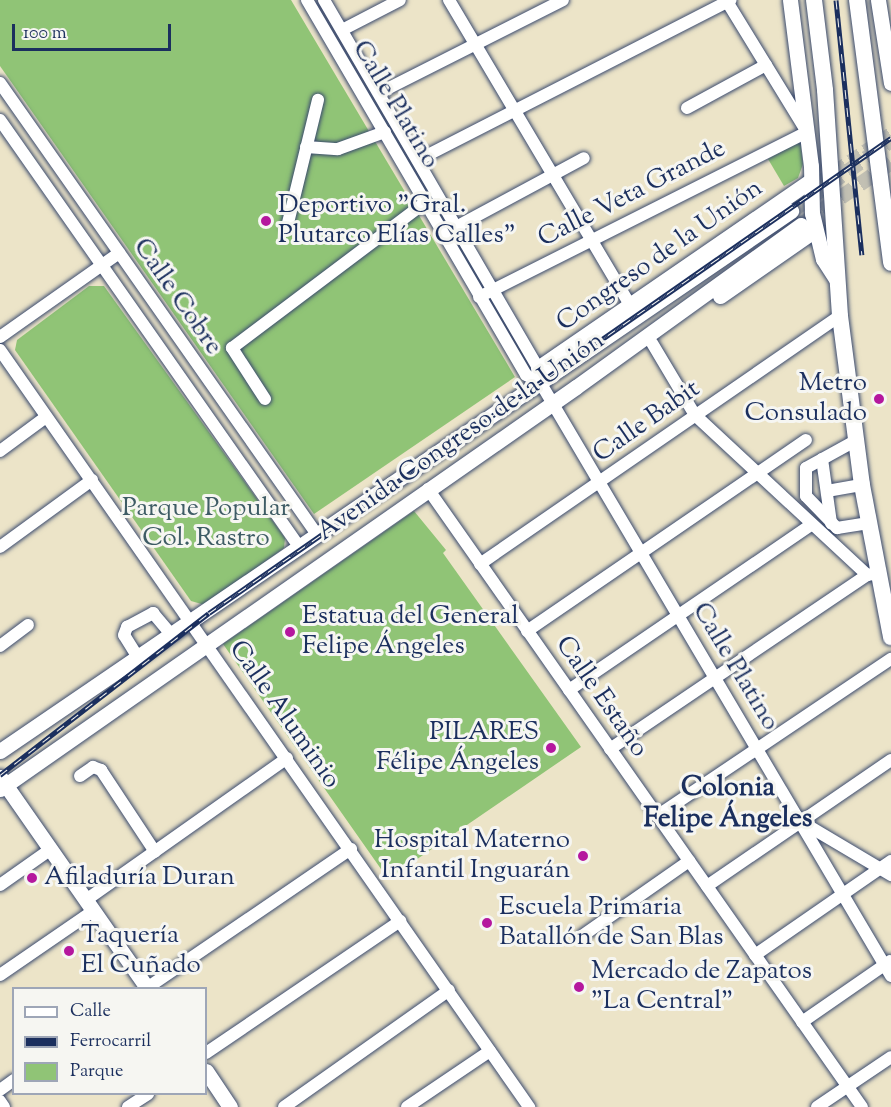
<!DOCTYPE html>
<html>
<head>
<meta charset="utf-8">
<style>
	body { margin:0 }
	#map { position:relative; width:891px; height:1107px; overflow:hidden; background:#ece4c8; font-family:"Sorts Mill Goudy",serif }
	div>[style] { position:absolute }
	.green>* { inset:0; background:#90c476 }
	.minor-tunnel>* { height:12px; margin-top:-6px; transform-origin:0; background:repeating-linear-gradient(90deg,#c2c0b3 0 12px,transparent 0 18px) }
	.major-tunnel>* { height:15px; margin-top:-7.5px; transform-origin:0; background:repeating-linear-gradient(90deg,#c2c0b3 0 15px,transparent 0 23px) }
	.roads { filter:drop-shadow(0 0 2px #3a4a6e) drop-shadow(0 0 2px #3a4a6e) }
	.minor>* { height:12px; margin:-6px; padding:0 6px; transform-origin:6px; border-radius:6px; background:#fff }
	.major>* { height:15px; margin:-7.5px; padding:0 7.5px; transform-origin:7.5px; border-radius:7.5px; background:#fff }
	.highway>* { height:16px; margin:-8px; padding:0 8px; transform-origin:8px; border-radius:8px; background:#fff }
	.rail>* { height:5px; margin-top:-2.5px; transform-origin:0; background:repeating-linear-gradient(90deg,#f6f6f2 0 9px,#1b2f5e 0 18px); box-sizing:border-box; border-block:2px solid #1b2f5e }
	.dots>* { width:16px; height:16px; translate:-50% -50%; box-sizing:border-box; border:3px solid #f6f6f2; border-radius:50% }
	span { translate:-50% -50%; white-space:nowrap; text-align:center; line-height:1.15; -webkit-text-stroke:6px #f6f6f2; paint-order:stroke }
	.street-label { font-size:26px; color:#1b2f5e }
	.poi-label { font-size:26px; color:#1b2f5e }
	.left { translate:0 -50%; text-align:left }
	.right { translate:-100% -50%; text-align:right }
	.park-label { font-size:26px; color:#3e5c65 }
	.neighbourhood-label { font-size:27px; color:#1b2f5e; font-weight:700 }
	.legend { position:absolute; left:12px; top:987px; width:195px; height:108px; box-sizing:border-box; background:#f6f6f2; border:2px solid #9ea6b7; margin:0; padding:8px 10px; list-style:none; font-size:18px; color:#1b2f5e }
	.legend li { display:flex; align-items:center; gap:12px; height:30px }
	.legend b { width:30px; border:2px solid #9ea6b7 }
	.scale { position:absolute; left:12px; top:24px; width:159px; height:27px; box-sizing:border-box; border:3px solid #1b2f5e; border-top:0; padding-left:8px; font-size:18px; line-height:21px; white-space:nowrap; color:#1b2f5e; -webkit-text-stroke:4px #f6f6f2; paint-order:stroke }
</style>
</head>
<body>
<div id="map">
	<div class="green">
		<div style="clip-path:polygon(0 0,291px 0,515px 377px,314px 514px,0 66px)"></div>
		<div style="clip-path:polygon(800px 140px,803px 164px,798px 178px,784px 186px,768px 159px)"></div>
		<div style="clip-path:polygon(89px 286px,104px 286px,285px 538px,284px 548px,205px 605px,191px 601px,15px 350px,17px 340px)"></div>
		<div style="clip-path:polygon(414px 511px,446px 550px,443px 553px,581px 747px,388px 879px,223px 644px)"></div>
	</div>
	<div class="minor-tunnel">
		<div style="left:805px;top:191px;width:104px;rotate:-34deg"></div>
	</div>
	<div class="major-tunnel">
		<div style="left:791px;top:211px;width:123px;rotate:-35.4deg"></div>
		<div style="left:803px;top:223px;width:107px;rotate:-34.7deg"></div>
	</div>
	<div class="roads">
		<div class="minor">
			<div style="left:307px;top:0;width:434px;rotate:59.7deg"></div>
			<div style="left:526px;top:375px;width:16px;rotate:27deg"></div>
			<div style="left:324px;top:0;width:426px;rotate:59.8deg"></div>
			<div style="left:538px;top:368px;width:14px;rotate:82deg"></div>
			<div style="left:540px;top:382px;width:690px;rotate:59.42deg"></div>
			<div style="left:449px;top:0;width:357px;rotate:59.3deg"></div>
			<div style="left:342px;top:30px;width:65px;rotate:-27.3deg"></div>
			<div style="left:0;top:83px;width:553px;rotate:54.93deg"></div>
			<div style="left:379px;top:93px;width:206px;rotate:-26.8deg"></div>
			<div style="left:687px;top:108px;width:90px;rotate:-28.6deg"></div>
			<div style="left:0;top:120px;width:523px;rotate:54.97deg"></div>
			<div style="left:306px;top:147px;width:32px;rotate:4deg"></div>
			<div style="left:338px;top:149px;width:50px;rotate:-19.9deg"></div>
			<div style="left:418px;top:160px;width:351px;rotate:-27.1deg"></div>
			<div style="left:287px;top:227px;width:131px;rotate:-76.3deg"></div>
			<div style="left:456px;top:227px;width:145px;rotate:-28.3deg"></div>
			<div style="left:479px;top:297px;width:367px;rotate:-26.7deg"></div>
			<div style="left:807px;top:132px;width:155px;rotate:-121.5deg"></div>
			<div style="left:0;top:337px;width:146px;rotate:-35.2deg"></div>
			<div style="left:652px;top:343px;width:84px;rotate:59.2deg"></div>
			<div style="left:695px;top:415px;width:235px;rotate:42.9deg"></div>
			<div style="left:0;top:350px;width:924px;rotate:55.05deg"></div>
			<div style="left:265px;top:399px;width:61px;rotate:-122.9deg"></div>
			<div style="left:232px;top:348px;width:243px;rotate:-37deg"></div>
			<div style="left:855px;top:441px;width:56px;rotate:151.1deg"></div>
			<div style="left:806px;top:468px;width:28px;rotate:90deg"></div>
			<div style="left:806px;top:496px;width:45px;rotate:45.9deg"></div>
			<div style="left:837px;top:528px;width:32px;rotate:-9deg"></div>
			<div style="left:0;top:451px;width:57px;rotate:-36.5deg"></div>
			<div style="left:822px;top:459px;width:65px;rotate:82deg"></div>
			<div style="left:428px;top:489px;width:755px;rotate:54.92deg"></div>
			<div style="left:827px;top:491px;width:36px;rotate:-10deg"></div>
			<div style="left:0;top:547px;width:114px;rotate:-36.1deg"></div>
			<div style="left:480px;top:564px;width:437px;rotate:-34.6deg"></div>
			<div style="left:527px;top:631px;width:338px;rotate:-34.4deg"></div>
			<div style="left:0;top:646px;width:35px;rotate:-37deg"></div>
			<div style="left:139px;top:659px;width:28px;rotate:-122deg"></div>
			<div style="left:124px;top:635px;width:9px;rotate:-69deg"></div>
			<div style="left:127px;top:627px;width:30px;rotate:-28deg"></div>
			<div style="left:153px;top:613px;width:30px;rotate:50deg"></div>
			<div style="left:569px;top:690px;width:294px;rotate:-34.3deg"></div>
			<div style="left:610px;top:749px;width:310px;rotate:-34.1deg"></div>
			<div style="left:867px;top:575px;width:12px;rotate:-9deg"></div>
			<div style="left:80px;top:776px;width:16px;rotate:-35deg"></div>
			<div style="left:93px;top:767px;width:9px;rotate:21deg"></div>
			<div style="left:101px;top:770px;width:98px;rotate:56.6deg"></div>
			<div style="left:657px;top:816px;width:282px;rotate:-33.9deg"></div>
			<div style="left:800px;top:821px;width:106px;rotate:30.7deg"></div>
			<div style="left:0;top:885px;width:62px;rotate:-35.2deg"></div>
			<div style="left:707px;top:886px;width:223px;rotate:-34.4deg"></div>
			<div style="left:86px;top:900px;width:246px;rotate:-35.2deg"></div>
			<div style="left:582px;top:936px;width:131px;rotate:-35deg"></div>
			<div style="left:755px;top:955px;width:165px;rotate:-34.7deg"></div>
			<div style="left:0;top:975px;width:113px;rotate:-34.5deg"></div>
			<div style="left:147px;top:988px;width:247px;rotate:-34.3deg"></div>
			<div style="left:802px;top:1022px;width:107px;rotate:-34.7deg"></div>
			<div style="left:206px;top:1053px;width:235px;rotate:-34.2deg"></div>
			<div style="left:0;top:1090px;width:17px;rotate:-36deg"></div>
			<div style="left:0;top:1101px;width:7px;rotate:56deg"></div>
			<div style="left:128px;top:1107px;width:24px;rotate:-33deg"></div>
			<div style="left:284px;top:1107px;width:202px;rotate:-35.3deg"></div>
			<div style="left:407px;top:1107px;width:100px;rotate:-34deg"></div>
			<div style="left:817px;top:1107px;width:89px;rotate:-34deg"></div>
		</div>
		<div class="major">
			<div style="left:790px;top:0;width:167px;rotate:82.8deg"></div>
			<div style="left:811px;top:166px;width:47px;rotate:88.8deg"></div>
			<div style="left:812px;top:213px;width:47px;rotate:76.6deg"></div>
			<div style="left:823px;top:259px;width:24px;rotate:57deg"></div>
			<div style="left:878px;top:0;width:84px;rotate:81.1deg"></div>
			<div style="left:720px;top:296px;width:116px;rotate:-34.8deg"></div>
			<div style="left:538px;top:368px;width:329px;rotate:-34.5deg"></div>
			<div style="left:0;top:751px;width:958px;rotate:-34.32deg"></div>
			<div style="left:0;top:777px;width:257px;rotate:55.1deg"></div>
			<div style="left:0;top:789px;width:702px;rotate:-34.91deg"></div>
			<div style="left:576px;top:387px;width:277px;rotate:-35.8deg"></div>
			<div style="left:206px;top:1071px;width:43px;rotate:56.3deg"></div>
		</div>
		<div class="highway">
			<div style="left:814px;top:0;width:91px;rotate:83deg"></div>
			<div style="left:825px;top:90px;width:226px;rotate:86.2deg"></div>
			<div style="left:840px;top:316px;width:170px;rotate:82.6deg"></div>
			<div style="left:862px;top:485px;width:155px;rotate:79.2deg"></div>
			<div style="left:857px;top:0;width:265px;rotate:82.6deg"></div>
		</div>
	</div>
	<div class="rail">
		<div style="left:836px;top:0;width:256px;rotate:84.2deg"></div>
		<div style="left:0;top:775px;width:264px;rotate:-37.8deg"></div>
		<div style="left:209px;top:613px;width:831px;rotate:-34.86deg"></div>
	</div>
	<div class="dots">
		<div style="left:266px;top:221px;background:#b5179e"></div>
		<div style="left:879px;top:399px;background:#b5179e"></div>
		<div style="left:290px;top:632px;background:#b5179e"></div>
		<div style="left:551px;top:748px;background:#b5179e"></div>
		<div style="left:583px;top:856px;background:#b5179e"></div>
		<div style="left:32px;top:878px;background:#b5179e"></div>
		<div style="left:487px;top:923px;background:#b5179e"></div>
		<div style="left:69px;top:951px;background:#b5179e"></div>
		<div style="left:579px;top:987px;background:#b5179e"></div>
	</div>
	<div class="street-label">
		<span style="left:395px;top:105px;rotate:59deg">Calle Platino</span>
		<span style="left:632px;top:194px;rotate:-27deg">Calle Veta Grande</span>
		<span style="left:660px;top:256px;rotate:-35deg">Congreso de la Unión</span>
		<span style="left:177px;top:297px;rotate:55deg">Calle Cobre</span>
		<span style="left:647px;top:422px;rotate:-35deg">Calle Babit</span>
		<span style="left:461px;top:437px;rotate:-35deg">Avenida Congreso de la Unión</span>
		<span style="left:735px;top:667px;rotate:59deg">Calle Platino</span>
		<span style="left:601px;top:697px;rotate:55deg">Calle Estaño</span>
		<span style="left:284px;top:715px;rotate:55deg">Calle Aluminio</span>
	</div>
	<div class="poi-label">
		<span class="left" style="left:278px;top:221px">Deportivo "Gral.<br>Plutarco Elías Calles"</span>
		<span class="right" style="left:867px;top:399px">Metro<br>Consulado</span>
		<span class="left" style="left:302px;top:632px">Estatua del General<br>Felipe Ángeles</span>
		<span class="right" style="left:539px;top:748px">PILARES<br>Félipe Ángeles</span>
		<span class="right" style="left:570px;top:856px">Hospital Materno<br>Infantil Inguarán</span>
		<span class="left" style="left:44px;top:878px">Afiladuría Duran</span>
		<span class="left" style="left:499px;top:923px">Escuela Primaria<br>Batallón de San Blas</span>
		<span class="left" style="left:81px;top:951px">Taquería<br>El Cuñado</span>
		<span class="left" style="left:591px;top:987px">Mercado de Zapatos<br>"La Central"</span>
	</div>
	<div class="park-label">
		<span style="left:206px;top:524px">Parque Popular<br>Col. Rastro</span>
	</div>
	<div class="neighbourhood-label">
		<span style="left:728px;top:804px">Colonia<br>Felipe Ángeles</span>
	</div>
	<ul class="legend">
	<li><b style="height:8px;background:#fff"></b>Calle</li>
	<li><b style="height:8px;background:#1b2f5e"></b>Ferrocarril</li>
	<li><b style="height:16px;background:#90c476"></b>Parque</li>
	</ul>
	<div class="scale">100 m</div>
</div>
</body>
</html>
